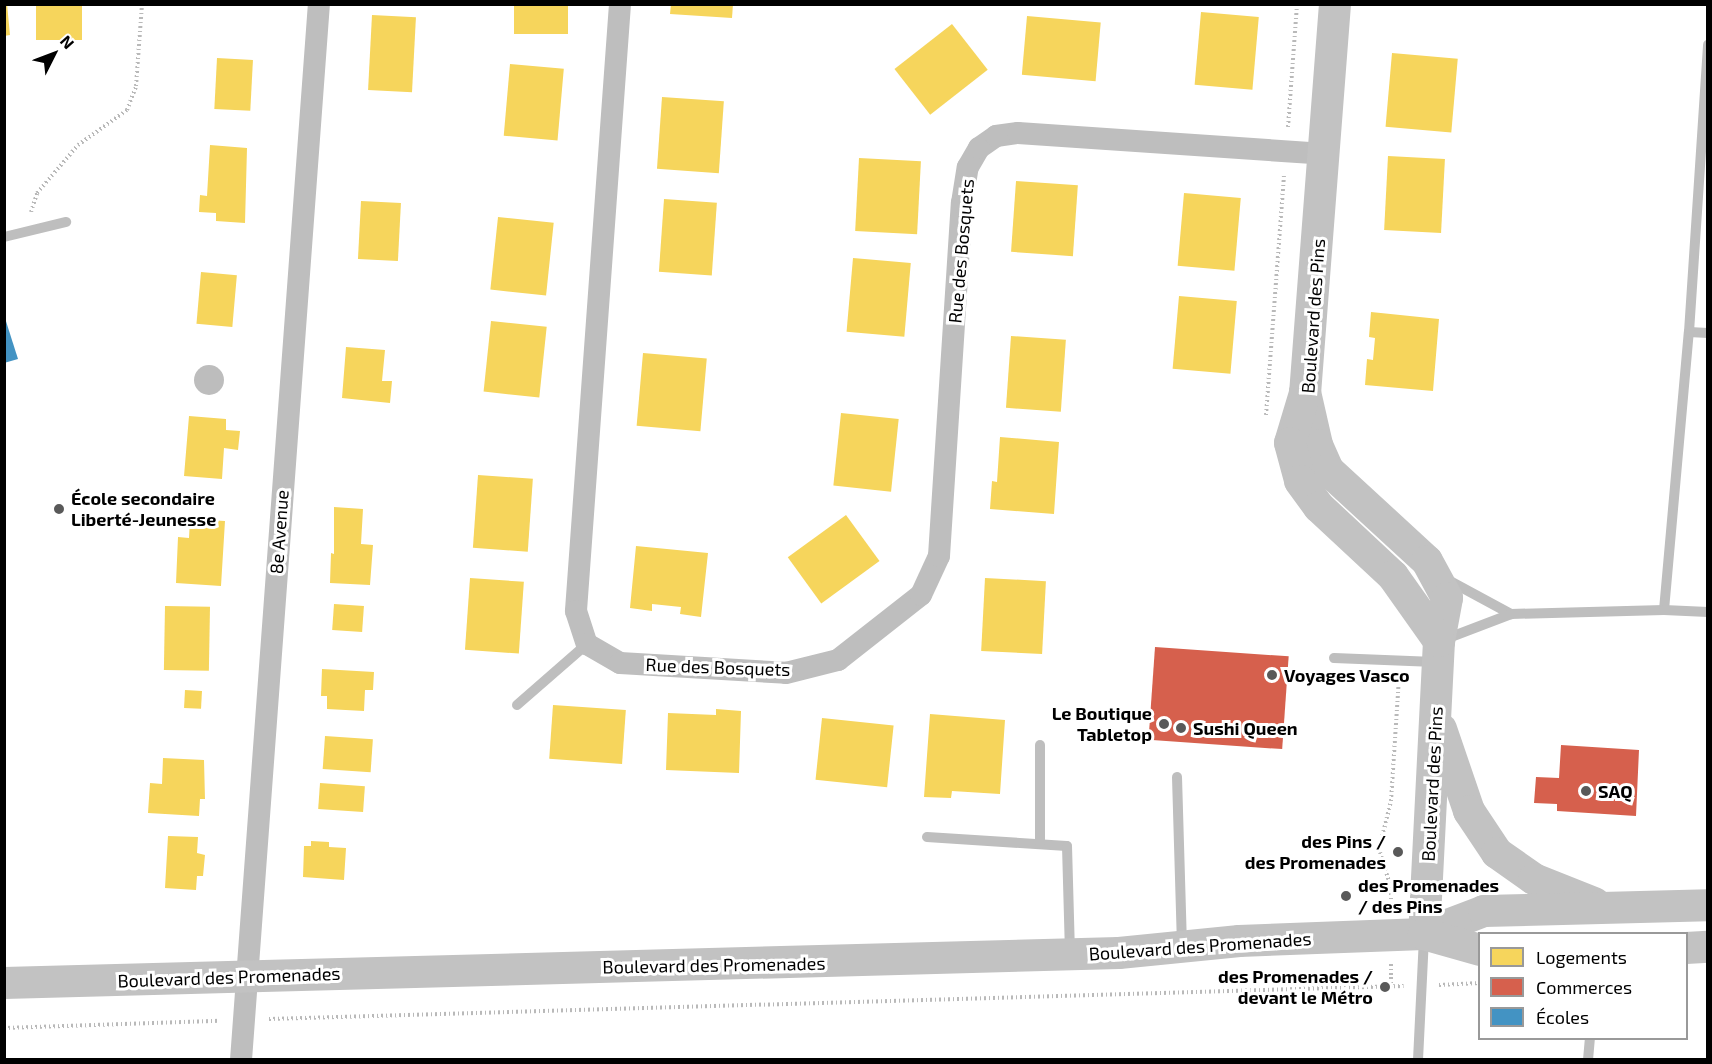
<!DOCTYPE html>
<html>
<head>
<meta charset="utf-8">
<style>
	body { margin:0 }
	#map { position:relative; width:1712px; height:1064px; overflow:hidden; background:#fff; font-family:"Exo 2",sans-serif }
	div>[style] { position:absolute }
	.water>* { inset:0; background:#bdbdbd }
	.round { border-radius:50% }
	.homes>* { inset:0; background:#f6d55c; transform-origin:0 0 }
	.shops>* { inset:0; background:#d6604d; transform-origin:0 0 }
	.schools>* { inset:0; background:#4393c3 }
	.path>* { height:4px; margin-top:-2px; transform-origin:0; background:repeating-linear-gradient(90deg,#b9b9b9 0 1.5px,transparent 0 4.5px) }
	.lane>* { height:10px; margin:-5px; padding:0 5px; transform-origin:5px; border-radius:5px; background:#bebebe }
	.street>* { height:22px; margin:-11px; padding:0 11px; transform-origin:11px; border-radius:11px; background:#bebebe }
	.secondary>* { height:32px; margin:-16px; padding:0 16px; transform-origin:16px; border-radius:16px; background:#c2c2c2 }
	.dots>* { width:16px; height:16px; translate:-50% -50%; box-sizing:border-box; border:3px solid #fff; border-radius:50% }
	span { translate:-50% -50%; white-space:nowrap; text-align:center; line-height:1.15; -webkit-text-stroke:6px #fff; paint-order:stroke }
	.street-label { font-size:18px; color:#000 }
	.poi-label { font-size:18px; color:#000; font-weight:700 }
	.left { translate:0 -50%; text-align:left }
	.right { translate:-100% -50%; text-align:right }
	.frame { position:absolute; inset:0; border:6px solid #000; pointer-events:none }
	.legend { position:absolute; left:1478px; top:932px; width:210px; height:108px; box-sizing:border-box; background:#fff; border:2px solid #999; margin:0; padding:8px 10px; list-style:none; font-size:18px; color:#000 }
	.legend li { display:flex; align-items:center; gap:12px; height:30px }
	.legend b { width:30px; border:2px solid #999 }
	.north { position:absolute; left:24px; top:24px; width:60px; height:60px; -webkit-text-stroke:4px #fff; paint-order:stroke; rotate:48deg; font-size:16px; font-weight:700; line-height:24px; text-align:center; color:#000 }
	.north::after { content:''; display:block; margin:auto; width:21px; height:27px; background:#000; clip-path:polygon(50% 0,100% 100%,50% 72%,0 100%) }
</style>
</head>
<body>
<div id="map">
	<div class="water">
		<div class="round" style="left:194px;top:365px;width:30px;height:30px"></div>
	</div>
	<div class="homes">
		<div style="clip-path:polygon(4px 4px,7px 4px,10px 35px,4px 36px)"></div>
		<div style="left:36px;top:4px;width:46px;height:36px"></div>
		<div style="left:514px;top:4px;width:54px;height:30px"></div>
		<div style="clip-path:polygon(671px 4px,733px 4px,732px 18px,670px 14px)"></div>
		<div style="left:1201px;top:12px;width:58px;height:73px;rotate:5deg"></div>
		<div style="left:372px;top:15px;width:44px;height:75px;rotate:3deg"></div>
		<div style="left:1027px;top:16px;width:74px;height:59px;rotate:5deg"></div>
		<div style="left:952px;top:24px;width:58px;height:73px;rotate:52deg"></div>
		<div style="left:1392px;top:53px;width:66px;height:74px;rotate:5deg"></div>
		<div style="left:217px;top:58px;width:36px;height:51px;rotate:3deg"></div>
		<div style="left:510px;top:64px;width:54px;height:72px;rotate:5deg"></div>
		<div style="left:662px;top:97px;width:62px;height:72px;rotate:4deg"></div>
		<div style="clip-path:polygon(210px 145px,247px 148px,245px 223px,216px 221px,216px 213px,199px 212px,200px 195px,207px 196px)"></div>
		<div style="left:1388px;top:156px;width:57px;height:74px;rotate:3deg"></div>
		<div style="left:859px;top:158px;width:62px;height:73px;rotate:3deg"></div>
		<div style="left:1016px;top:181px;width:62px;height:71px;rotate:4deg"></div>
		<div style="left:1184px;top:193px;width:57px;height:73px;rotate:5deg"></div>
		<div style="left:664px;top:199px;width:53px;height:73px;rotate:4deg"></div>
		<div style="left:361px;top:201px;width:40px;height:58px;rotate:3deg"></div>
		<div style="left:498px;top:217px;width:56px;height:73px;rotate:6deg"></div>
		<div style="left:853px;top:258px;width:58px;height:74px;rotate:5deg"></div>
		<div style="left:201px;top:272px;width:36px;height:52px;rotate:5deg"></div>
		<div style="left:1179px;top:296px;width:58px;height:73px;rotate:5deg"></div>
		<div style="clip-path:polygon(1371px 312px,1439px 319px,1433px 391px,1365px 385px,1367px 359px,1373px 360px,1375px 338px,1369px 337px)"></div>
		<div style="left:491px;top:321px;width:56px;height:71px;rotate:6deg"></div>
		<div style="left:1011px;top:336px;width:55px;height:72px;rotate:4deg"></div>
		<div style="clip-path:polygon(346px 347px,385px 350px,382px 381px,392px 381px,390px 403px,342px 398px)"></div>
		<div style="left:643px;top:353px;width:64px;height:73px;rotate:5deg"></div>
		<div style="left:841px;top:413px;width:58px;height:73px;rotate:6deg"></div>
		<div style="clip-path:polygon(189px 416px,226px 419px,226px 430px,240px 431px,238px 450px,224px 448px,222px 479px,184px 476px)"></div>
		<div style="clip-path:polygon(1000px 437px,1059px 442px,1054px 514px,990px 509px,992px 481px,997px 482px)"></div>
		<div style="left:478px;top:475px;width:55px;height:73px;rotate:4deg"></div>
		<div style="clip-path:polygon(334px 507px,363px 509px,361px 544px,373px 545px,370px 585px,330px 583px,331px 553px,334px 554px)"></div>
		<div style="left:846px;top:515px;width:57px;height:72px;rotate:54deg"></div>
		<div style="clip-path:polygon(190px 519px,225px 521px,221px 586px,176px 583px,178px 537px,189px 538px)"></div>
		<div style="clip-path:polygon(636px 546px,708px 553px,701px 617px,680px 614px,681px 607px,652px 604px,652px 611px,630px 608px)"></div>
		<div style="left:470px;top:578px;width:54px;height:72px;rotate:4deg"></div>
		<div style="left:985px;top:578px;width:61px;height:73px;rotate:3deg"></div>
		<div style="left:334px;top:604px;width:30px;height:26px;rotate:4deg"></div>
		<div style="left:165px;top:606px;width:45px;height:64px;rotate:1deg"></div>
		<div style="clip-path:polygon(322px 669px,374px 672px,373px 690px,365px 690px,364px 711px,327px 709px,327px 696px,321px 696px)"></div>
		<div style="left:185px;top:690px;width:17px;height:18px;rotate:3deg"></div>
		<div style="left:553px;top:705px;width:73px;height:54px;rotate:4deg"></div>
		<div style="clip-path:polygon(716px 709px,741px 711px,739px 773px,666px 770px,668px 713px,716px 715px)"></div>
		<div style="clip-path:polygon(930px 714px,1005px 720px,1000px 794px,952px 791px,951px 798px,924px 797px)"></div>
		<div style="left:822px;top:718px;width:72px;height:62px;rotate:6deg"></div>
		<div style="left:325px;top:736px;width:48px;height:33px;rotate:4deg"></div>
		<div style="clip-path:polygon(163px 758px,204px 760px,205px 799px,200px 799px,199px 816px,148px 813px,150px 783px,162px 784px)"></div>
		<div style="left:320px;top:783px;width:45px;height:26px;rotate:4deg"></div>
		<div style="clip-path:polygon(168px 836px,198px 837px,197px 853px,205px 855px,203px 876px,197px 876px,196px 890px,165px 888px)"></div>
		<div style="clip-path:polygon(311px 841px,329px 842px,329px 847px,346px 848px,344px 880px,303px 877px,304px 846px,311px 846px)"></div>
	</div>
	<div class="shops">
		<div style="left:1155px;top:647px;width:134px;height:93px;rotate:4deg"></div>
		<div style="clip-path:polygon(1561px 745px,1639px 750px,1636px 816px,1557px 811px,1557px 804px,1534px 803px,1536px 777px,1559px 778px)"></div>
	</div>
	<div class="schools">
		<div style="clip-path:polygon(4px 315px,18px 359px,4px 363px)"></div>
	</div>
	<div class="path">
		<div style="left:1288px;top:127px;width:123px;rotate:-85.8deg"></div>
		<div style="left:31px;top:212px;width:20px;rotate:-72deg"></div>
		<div style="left:37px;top:193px;width:63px;rotate:-49.5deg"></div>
		<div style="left:78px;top:145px;width:60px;rotate:-35.5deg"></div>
		<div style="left:127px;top:110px;width:26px;rotate:-69deg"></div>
		<div style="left:136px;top:86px;width:82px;rotate:-85.8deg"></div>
		<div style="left:1266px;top:415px;width:242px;rotate:-85.7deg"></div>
		<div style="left:1391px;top:908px;width:20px;rotate:-90deg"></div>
		<div style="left:1391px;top:888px;width:41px;rotate:-107.1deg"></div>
		<div style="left:1379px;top:849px;width:49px;rotate:-76deg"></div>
		<div style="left:1391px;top:801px;width:124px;rotate:-86.3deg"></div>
		<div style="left:1391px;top:964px;width:23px;rotate:90deg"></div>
		<div style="left:1439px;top:985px;width:41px;rotate:-2.8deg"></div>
		<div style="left:269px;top:1019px;width:1135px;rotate:-1.67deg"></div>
		<div style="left:4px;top:1028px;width:216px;rotate:-1.9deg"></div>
	</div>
	<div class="lane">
		<div style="left:4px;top:237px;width:64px;rotate:-13.6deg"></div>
		<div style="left:1689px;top:332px;width:19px;rotate:3deg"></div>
		<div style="left:1448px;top:580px;width:72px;rotate:28.4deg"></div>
		<div style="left:1664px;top:610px;width:279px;rotate:-84.9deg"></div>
		<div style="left:1689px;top:332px;width:288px;rotate:-86.2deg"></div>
		<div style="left:1443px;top:640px;width:73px;rotate:-20.9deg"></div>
		<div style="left:1511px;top:614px;width:153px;rotate:-1.5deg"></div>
		<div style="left:1664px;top:610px;width:44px;rotate:2.6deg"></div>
		<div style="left:1334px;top:658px;width:101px;rotate:2.3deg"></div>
		<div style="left:517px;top:705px;width:93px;rotate:-41.1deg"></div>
		<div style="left:1177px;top:777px;width:167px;rotate:88.3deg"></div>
		<div style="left:927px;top:837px;width:140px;rotate:3.7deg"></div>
		<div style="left:1067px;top:846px;width:107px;rotate:88.4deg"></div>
		<div style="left:1040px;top:844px;width:99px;rotate:-90deg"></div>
		<div style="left:1418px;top:1060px;width:122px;rotate:-87.2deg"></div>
		<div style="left:1588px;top:1060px;width:22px;rotate:-85deg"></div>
	</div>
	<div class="street">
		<div style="left:620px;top:4px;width:609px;rotate:94.15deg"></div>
		<div style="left:576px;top:611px;width:35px;rotate:72deg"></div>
		<div style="left:587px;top:644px;width:38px;rotate:30deg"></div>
		<div style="left:620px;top:663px;width:166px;rotate:3.4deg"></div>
		<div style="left:786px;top:673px;width:54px;rotate:-14deg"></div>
		<div style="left:838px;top:660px;width:105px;rotate:-38.1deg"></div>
		<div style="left:921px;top:595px;width:43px;rotate:-65.2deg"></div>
		<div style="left:939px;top:556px;width:354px;rotate:-86.3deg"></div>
		<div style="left:962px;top:203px;width:36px;rotate:-81deg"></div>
		<div style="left:968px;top:167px;width:22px;rotate:-60deg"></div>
		<div style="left:979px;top:148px;width:21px;rotate:-35deg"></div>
		<div style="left:996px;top:136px;width:22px;rotate:-8deg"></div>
		<div style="left:1018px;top:133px;width:307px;rotate:3.9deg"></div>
		<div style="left:241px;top:1060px;width:1059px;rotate:-85.78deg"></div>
	</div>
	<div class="secondary">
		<div style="left:1335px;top:4px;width:389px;rotate:94.4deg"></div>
		<div style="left:1305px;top:392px;width:54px;rotate:77.2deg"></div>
		<div style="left:1317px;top:445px;width:27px;rotate:66deg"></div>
		<div style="left:1328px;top:470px;width:134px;rotate:42.6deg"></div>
		<div style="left:1427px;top:561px;width:42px;rotate:61.6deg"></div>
		<div style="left:1447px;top:598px;width:44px;rotate:100.5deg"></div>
		<div style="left:1439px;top:641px;width:293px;rotate:92.9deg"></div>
		<div style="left:1305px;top:393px;width:52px;rotate:106.7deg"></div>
		<div style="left:1290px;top:443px;width:39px;rotate:75deg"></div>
		<div style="left:1300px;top:481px;width:32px;rotate:54deg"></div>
		<div style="left:1319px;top:507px;width:101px;rotate:43deg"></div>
		<div style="left:1393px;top:576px;width:80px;rotate:54.7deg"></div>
		<div style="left:1441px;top:729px;width:87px;rotate:71.1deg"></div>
		<div style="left:1469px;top:811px;width:50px;rotate:56.3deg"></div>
		<div style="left:1497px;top:853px;width:45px;rotate:35.1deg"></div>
		<div style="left:1534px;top:879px;width:65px;rotate:21.8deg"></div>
		<div style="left:1424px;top:934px;width:64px;rotate:-21deg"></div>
		<div style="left:1484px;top:911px;width:224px;rotate:-1.5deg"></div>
		<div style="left:1686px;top:948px;width:22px;rotate:-3deg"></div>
		<div style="left:4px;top:983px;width:1115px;rotate:-1.54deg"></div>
		<div style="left:1119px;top:953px;width:121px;rotate:-5.7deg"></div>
		<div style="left:1239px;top:941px;width:185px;rotate:-2.2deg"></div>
		<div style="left:1424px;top:934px;width:58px;rotate:15.9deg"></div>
	</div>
	<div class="dots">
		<div style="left:59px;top:509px;background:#595959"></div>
		<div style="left:1272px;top:675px;background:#595959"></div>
		<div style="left:1164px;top:724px;background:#595959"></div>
		<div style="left:1181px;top:728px;background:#595959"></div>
		<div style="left:1586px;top:791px;background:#595959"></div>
		<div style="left:1398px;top:852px;background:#595959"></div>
		<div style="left:1346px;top:896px;background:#595959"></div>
		<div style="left:1385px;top:987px;background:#595959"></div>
	</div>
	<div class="street-label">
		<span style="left:961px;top:251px;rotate:-85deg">Rue des Bosquets</span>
		<span style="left:1313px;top:316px;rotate:-86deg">Boulevard des Pins</span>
		<span style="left:279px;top:532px;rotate:-86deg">8e Avenue</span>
		<span style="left:718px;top:667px;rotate:2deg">Rue des Bosquets</span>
		<span style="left:1432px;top:784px;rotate:-87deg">Boulevard des Pins</span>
		<span style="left:1200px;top:946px;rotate:-4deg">Boulevard des Promenades</span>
		<span style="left:714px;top:965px;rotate:-1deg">Boulevard des Promenades</span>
		<span style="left:229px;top:977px;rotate:-2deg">Boulevard des Promenades</span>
	</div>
	<div class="poi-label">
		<span class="left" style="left:71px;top:509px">École secondaire<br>Liberté-Jeunesse</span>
		<span class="left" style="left:1284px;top:675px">Voyages Vasco</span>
		<span class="right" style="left:1152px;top:724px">Le Boutique<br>Tabletop</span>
		<span class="left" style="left:1193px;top:728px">Sushi Queen</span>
		<span class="left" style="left:1598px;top:791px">SAQ</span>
		<span class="right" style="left:1386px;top:852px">des Pins /<br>des Promenades</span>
		<span class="left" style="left:1358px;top:896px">des Promenades<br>/ des Pins</span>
		<span class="right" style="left:1373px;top:987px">des Promenades /<br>devant le Métro</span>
	</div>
	<div class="frame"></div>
	<ul class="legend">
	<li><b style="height:16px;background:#f6d55c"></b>Logements</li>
	<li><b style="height:16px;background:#d6604d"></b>Commerces</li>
	<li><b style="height:16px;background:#4393c3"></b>Écoles</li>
	</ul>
	<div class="north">N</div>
</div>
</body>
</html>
